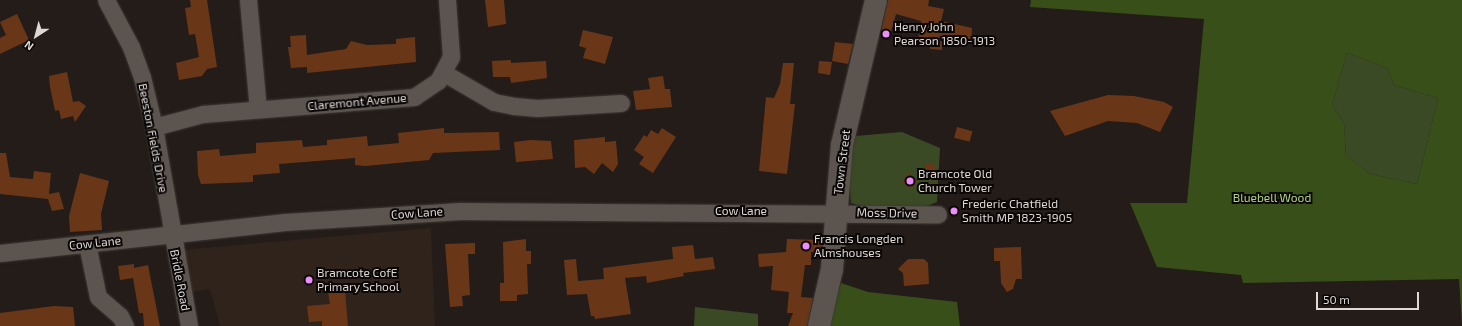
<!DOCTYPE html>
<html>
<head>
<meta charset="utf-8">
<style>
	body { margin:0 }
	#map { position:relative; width:1462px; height:326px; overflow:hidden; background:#231c18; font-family:"Exo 2",sans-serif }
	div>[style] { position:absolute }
	.built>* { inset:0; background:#30231c }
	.green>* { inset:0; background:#3a4a24 }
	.forest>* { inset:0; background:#394f19 }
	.building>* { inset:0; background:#693718; transform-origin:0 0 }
	.roads { filter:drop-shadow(0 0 1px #3e3936) drop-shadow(0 0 1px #3e3936) }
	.street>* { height:17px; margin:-8.5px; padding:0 8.5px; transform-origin:8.5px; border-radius:8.5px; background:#5c544f }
	.secondary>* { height:22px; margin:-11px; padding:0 11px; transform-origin:11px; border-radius:11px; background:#5c544f }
	.dots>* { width:11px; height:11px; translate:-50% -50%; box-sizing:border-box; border:2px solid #0a0706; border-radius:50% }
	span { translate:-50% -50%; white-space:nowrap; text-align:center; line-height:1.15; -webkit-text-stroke:4px #0a0706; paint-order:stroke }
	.poi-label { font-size:12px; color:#ded8d6 }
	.left { translate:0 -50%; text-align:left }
	.street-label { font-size:12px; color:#ded8d6 }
	.park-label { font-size:12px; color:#b0d483 }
	.north { position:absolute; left:16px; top:16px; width:40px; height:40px; -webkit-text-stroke:3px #0a0706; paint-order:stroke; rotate:216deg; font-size:11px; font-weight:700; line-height:16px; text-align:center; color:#ded8d6 }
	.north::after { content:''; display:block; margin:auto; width:14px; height:18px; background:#ded8d6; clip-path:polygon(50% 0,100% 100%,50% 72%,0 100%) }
	.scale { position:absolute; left:1316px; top:292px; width:103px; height:18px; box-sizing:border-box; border:2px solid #ded8d6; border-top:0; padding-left:5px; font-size:12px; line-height:14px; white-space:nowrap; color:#ded8d6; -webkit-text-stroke:3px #0a0706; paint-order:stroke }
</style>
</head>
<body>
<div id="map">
	<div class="built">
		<div style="clip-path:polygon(431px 228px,435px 326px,220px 326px,210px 289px,188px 293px,181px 250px)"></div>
	</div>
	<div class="green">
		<div style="clip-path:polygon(1347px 53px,1388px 68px,1394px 85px,1438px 98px,1417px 184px,1370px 174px,1346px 156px,1344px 123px,1332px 105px)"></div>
		<div style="clip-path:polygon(902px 132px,940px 148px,937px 202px,927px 206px,862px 206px,851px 203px,849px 178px,855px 136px)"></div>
		<div style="clip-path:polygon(695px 307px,758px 314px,758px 326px,694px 326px)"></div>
	</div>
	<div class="forest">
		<div style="clip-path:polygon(evenodd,1031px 0,1462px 0,1462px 326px,1459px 279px,1243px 283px,1241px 275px,1157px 267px,1130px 203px,1187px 203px,1204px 19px,1030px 7px,1031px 0,1347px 53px,1388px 68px,1394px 85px,1438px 98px,1417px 184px,1370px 174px,1346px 156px,1344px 123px,1332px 105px,1347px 53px)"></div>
		<div style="clip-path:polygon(841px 283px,868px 292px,957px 302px,960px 326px,829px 326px)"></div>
	</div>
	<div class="building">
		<div style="clip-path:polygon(190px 0,207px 0,217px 67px,207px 69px,202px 76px,179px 80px,176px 63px,199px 57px,195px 34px,189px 35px,185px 8px,191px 7px)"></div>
		<div style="clip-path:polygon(485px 0,504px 0,506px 24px,488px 27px)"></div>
		<div style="clip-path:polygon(888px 0,929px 0,928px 6px,944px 9px,941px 21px,972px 28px,971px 43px,942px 42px,942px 50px,930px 49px,930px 41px,918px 40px,921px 21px,896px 14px,890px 35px,881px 32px)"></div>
		<div style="clip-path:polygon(17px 14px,29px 40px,0 54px,0 38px,6px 35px,0 22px)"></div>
		<div style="clip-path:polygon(583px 30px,613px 37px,605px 64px,583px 58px,586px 48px,579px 46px)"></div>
		<div style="clip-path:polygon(306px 35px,307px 55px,346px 49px,351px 41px,367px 45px,396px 44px,396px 39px,415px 37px,416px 62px,307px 73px,307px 67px,291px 68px,288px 47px,291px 47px,290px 36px)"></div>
		<div style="clip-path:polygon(835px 42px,853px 44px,848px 64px,832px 61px)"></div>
		<div style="clip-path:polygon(511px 60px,511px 63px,546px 61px,547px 78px,511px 83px,510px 77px,493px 77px,492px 61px)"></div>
		<div style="clip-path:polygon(819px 61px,832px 62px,830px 75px,818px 73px)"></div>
		<div style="clip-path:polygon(783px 63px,794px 63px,790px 104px,795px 104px,787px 174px,759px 171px,766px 97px,774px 98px,780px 84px)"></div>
		<div style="clip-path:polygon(67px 72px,73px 102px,79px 101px,86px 106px,75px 122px,73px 116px,61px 119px,59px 110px,55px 111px,50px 87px,49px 76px)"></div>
		<div style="clip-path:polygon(663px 76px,665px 89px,670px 89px,672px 107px,636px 110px,633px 91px,650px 89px,648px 78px)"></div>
		<div style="clip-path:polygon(1108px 95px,1134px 96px,1164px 102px,1173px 107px,1160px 132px,1137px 123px,1108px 121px,1065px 136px,1050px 111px)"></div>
		<div style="left:957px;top:127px;width:16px;height:11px;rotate:15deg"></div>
		<div style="clip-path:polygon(444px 128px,444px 133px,499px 132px,500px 150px,433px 153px,429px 160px,365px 166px,355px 165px,355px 158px,279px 164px,280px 173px,253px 175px,253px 182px,201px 184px,198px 175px,197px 151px,219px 149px,220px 156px,256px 153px,256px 143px,302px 140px,303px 147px,327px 145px,327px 140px,367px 136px,368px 146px,399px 143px,398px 133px)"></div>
		<div style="clip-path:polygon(662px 128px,676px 137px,653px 173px,639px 164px,644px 157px,634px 150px,644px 135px,647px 137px,651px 130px,658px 134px)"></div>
		<div style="clip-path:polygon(605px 137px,605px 142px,616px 141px,618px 164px,613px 172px,602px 163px,594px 174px,585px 167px,575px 168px,574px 140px)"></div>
		<div style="clip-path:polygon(530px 140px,551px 141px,553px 159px,516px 162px,514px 142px)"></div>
		<div style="clip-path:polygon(0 153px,6px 153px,10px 177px,33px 179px,34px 171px,51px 173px,49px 194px,59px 192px,64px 209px,52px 211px,48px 199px,0 194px)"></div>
		<div style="left:926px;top:163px;width:10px;height:16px;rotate:11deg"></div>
		<div style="clip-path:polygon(80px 173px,109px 181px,101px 214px,102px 230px,70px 232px,69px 216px)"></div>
		<div style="left:908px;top:173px;width:12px;height:11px;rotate:35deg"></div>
		<div style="clip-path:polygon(526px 239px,526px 251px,531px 251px,531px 264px,527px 264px,528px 294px,517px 295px,517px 301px,500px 301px,500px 283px,504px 283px,503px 242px)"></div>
		<div style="clip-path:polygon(787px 239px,822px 240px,821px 252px,811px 252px,811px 265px,805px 265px,801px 297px,813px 298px,807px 326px,788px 326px,793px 313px,787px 313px,789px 292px,771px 290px,773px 266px,759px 267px,758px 254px,786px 252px)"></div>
		<div style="clip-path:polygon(475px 243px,475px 254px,468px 254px,470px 295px,462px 296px,463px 306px,450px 307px,445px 244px)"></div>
		<div style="clip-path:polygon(693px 245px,695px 259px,713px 257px,715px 269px,683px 273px,684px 276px,647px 283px,646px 276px,625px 278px,631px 314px,595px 319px,594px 316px,591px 316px,587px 294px,567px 295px,564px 260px,576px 259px,578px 281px,604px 279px,603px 268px,673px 259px,672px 247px)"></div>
		<div style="clip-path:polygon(1021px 247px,1022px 279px,1016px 279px,1013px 289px,1007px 292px,1001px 283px,1000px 261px,994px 261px,994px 248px)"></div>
		<div style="clip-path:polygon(908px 259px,924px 259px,928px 263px,929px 284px,904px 286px,903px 273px,898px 269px)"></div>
		<div style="clip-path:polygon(134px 264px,134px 268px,148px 265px,160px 326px,144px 326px,143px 313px,139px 313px,133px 278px,120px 280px,118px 266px)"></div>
		<div style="clip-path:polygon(345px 290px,348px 326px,322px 326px,322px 321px,309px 322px,307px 306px,330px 304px,328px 292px)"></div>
		<div style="clip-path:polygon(54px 306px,73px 307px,75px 326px,0 326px,0 313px)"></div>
	</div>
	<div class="roads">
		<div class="street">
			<div style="left:106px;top:0;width:53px;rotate:62deg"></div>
			<div style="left:131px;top:47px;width:32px;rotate:70deg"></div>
			<div style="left:142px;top:77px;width:51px;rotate:76.5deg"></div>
			<div style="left:154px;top:127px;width:202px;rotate:80deg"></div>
			<div style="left:248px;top:0;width:109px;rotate:84.8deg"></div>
			<div style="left:444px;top:73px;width:58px;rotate:30.1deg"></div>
			<div style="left:494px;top:102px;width:20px;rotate:11deg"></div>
			<div style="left:514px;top:106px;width:23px;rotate:5deg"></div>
			<div style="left:537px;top:108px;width:84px;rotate:-3.4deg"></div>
			<div style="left:154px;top:127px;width:51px;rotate:-14.9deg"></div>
			<div style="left:203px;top:114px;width:212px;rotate:-4.6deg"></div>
			<div style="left:414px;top:97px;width:29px;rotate:-34deg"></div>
			<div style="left:438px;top:81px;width:27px;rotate:-62deg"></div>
			<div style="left:451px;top:57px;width:57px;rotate:-94deg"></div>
			<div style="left:87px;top:244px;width:54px;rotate:78.3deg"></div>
			<div style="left:98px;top:297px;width:29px;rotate:41deg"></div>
			<div style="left:120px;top:316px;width:11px;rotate:63deg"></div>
			<div style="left:0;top:253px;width:287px;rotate:-6.2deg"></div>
			<div style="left:285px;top:222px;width:176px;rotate:-3.6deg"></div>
			<div style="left:461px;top:211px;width:477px;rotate:0.4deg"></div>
		</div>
		<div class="secondary">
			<div style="left:819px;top:326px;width:58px;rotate:-77.2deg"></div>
			<div style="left:832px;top:269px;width:124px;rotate:-85.4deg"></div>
			<div style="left:842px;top:145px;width:149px;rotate:-76.8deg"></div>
		</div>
	</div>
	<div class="dots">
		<div style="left:886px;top:34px;background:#eb8dfb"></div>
		<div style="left:910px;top:181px;background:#eb8dfb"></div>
		<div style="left:954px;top:211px;background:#eb8dfb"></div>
		<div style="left:806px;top:246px;background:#eb8dfb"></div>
		<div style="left:309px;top:280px;background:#eb8dfb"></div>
	</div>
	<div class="poi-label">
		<span class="left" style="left:894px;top:34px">Henry John<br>Pearson 1850-1913</span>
		<span class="left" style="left:918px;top:181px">Bramcote Old<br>Church Tower</span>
		<span class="left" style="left:962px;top:211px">Frederic Chatfield<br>Smith MP 1823-1905</span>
		<span class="left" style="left:814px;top:246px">Francis Longden<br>Almshouses</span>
		<span class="left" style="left:317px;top:280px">Bramcote CofE<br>Primary School</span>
	</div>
	<div class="street-label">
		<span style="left:357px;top:102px;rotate:-5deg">Claremont Avenue</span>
		<span style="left:153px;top:138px;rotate:79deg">Beeston Fields Drive</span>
		<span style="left:842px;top:162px;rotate:-83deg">Town Street</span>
		<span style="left:741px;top:211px">Cow Lane</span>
		<span style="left:417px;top:213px;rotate:-4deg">Cow Lane</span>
		<span style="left:887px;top:213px;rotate:1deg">Moss Drive</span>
		<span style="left:95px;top:243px;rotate:-6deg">Cow Lane</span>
		<span style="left:180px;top:280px;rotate:79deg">Bridle Road</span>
	</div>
	<div class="park-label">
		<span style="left:1272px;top:198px">Bluebell Wood</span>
	</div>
	<div class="north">N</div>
	<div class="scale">50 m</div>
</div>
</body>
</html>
